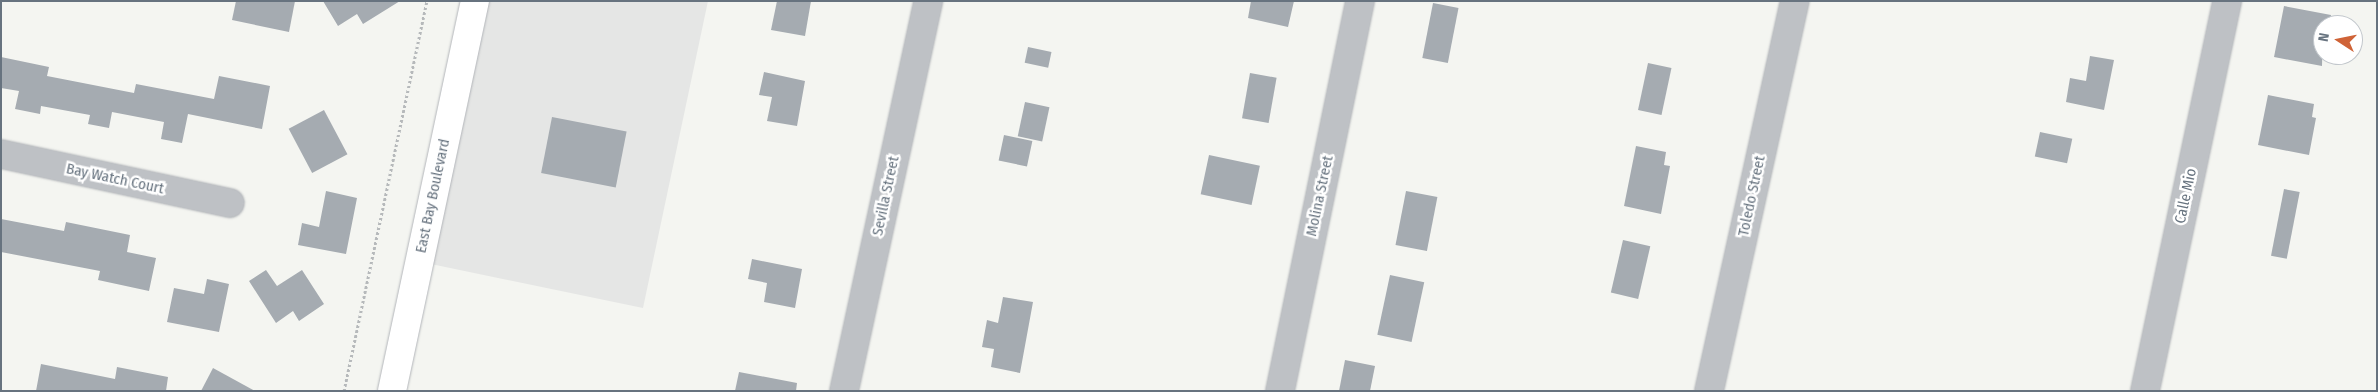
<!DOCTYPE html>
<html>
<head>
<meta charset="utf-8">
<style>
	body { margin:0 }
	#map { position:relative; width:2378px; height:392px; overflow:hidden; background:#f4f5f1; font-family:"Fira Sans Condensed",sans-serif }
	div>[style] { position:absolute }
	.built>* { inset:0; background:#e5e6e5 }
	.building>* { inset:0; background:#a5abb1; transform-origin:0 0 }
	.path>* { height:3px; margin-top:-1.5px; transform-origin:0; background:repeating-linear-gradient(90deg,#b6b9bb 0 2.5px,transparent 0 5px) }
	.roads { filter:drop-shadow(0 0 1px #b2b5b9) drop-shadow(0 0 1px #b2b5b9) }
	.minor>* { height:28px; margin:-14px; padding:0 14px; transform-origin:14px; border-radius:14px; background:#bec1c5 }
	.major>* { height:28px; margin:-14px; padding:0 14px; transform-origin:14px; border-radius:14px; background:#fff }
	span { translate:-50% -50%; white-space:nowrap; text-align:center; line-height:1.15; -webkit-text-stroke:5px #fff; paint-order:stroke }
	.street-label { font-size:15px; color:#67737f }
	.frame { position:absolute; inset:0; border:2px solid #67737f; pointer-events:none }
	.north { position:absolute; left:2313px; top:15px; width:50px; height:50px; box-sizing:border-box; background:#fff; border:1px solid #c2c7cc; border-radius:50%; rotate:281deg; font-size:14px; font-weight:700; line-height:20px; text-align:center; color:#67737f }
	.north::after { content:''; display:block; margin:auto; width:18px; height:22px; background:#cf6337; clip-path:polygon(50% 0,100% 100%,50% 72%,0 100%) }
</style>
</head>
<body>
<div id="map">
	<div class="built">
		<div style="clip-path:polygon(487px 1px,708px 1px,643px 308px,431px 264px)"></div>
	</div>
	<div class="building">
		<div style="clip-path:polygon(236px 1px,295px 1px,289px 32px,232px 20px)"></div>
		<div style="clip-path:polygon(323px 1px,400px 1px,363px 24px,357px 14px,338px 26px)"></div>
		<div style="clip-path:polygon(777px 1px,811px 1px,805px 36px,771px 30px)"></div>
		<div style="clip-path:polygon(1251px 1px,1294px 1px,1288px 27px,1248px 18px)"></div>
		<div style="left:1433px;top:3px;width:26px;height:56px;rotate:11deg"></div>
		<div style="clip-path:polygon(2284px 6px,2331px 15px,2330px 25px,2323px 25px,2322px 66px,2274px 57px)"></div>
		<div style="left:1028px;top:47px;width:24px;height:16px;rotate:12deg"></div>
		<div style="clip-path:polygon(2090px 56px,2114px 60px,2104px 110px,2066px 102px,2070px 78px,2086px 81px)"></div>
		<div style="clip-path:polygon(1px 57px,49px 67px,47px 76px,134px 93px,136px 84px,214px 99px,219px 76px,270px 86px,262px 129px,188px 114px,182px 143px,161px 139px,164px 122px,112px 112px,109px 128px,88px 124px,90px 115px,41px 106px,40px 114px,15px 109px,19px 91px,1px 88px)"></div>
		<div style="left:1648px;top:63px;width:24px;height:48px;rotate:12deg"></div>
		<div style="clip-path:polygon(764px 72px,805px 81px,797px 126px,767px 121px,772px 97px,759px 95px)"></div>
		<div style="left:1250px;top:73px;width:27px;height:46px;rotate:10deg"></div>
		<div style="clip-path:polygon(2268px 95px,2314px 104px,2312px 117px,2316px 118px,2309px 155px,2258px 145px)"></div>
		<div style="left:1025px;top:102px;width:25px;height:35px;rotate:12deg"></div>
		<div style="left:324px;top:110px;width:50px;height:40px;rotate:62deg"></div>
		<div style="left:552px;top:117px;width:76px;height:57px;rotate:11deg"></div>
		<div style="left:2040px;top:132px;width:33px;height:25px;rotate:12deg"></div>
		<div style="left:1004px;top:135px;width:29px;height:26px;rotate:12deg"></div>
		<div style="clip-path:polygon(1636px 146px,1666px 152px,1664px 165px,1670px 166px,1661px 214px,1624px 206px)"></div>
		<div style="left:1209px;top:155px;width:52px;height:40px;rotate:12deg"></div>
		<div style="left:2284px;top:189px;width:16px;height:68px;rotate:11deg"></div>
		<div style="clip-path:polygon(326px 191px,357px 198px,346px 254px,298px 245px,302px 223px,319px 227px)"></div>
		<div style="left:1406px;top:191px;width:32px;height:55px;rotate:11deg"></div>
		<div style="clip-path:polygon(1px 219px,64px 231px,66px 222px,130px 235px,127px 252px,156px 258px,149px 291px,98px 280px,100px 271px,1px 252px)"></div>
		<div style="left:1623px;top:240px;width:28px;height:54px;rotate:13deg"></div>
		<div style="clip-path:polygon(752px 259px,802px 269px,795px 308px,764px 302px,767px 283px,748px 279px)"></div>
		<div style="clip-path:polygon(266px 270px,277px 286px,302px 270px,324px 304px,299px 321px,293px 311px,276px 323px,249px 281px)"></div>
		<div style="left:1390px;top:275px;width:35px;height:61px;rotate:12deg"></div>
		<div style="clip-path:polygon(207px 279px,229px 284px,219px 332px,167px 322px,174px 288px,204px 294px)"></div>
		<div style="clip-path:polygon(1003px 297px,1033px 302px,1020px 373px,991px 367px,994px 349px,982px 347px,987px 320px,998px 323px)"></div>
		<div style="clip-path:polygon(1345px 360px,1375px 366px,1370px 391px,1339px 391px)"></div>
		<div style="clip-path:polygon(41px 364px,115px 379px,117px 367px,168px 377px,166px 391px,36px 391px)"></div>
		<div style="clip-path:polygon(213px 368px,255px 391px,201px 391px)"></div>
		<div style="clip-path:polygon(739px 372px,797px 383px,796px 391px,735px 391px)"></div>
	</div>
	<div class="path">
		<div style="left:344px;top:391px;width:399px;rotate:-78deg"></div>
	</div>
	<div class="roads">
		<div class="minor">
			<div style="left:1px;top:154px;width:234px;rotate:12.1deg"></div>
			<div style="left:844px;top:391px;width:399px;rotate:-77.8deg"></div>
			<div style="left:1280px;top:391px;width:398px;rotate:-78.4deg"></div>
			<div style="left:1709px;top:391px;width:399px;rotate:-77.6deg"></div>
			<div style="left:2145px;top:391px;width:399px;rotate:-78.1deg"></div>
		</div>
		<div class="major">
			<div style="left:392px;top:391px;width:399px;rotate:-78deg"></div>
		</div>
	</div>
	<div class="street-label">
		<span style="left:115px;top:179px;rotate:12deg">Bay Watch Court</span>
		<span style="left:433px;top:196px;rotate:-78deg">East Bay Boulevard</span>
		<span style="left:886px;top:196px;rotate:-78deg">Sevilla Street</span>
		<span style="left:1320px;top:196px;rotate:-78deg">Molina Street</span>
		<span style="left:1752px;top:196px;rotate:-78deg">Toledo Street</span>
		<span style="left:2186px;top:196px;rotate:-78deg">Calle Mio</span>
	</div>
	<div class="frame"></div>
	<div class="north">N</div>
</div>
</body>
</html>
